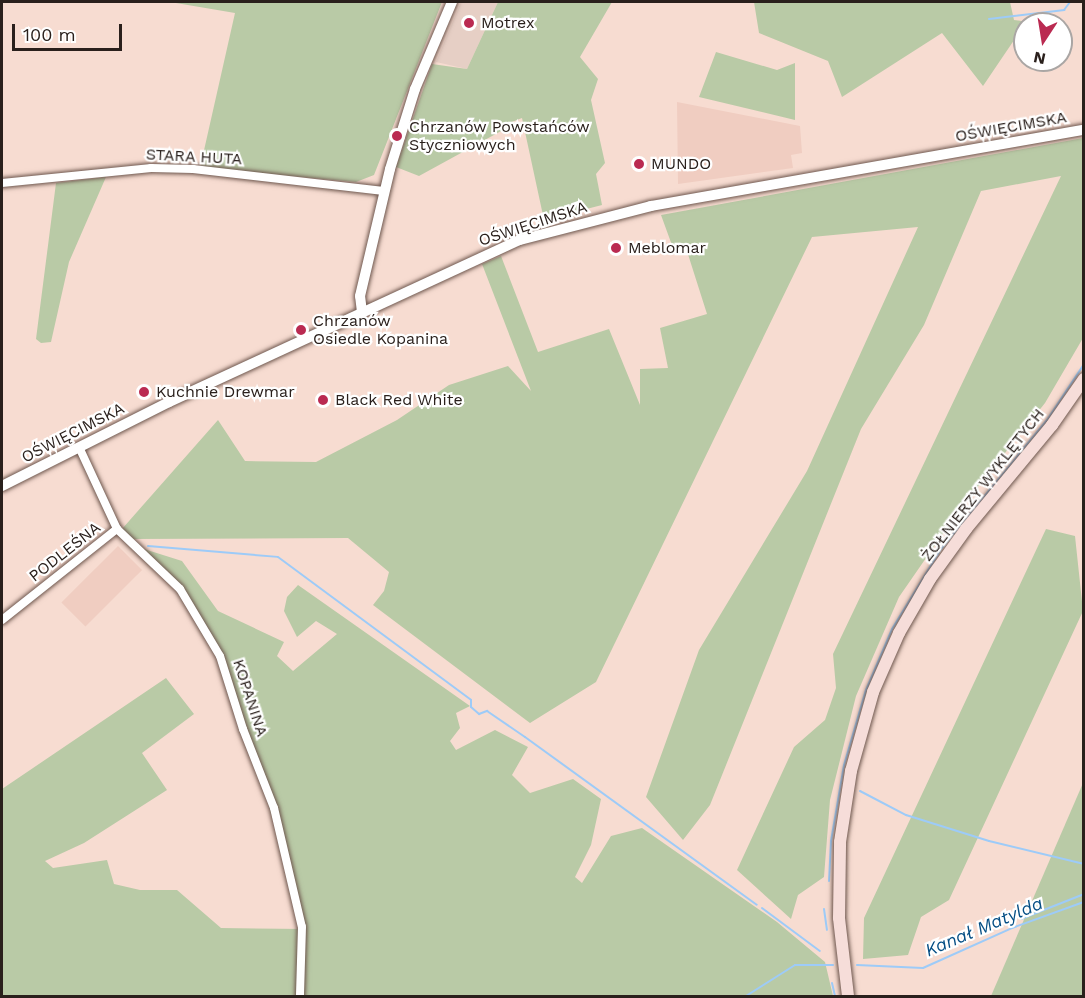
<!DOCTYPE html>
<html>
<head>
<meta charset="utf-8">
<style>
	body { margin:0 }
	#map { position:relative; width:1085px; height:998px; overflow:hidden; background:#f7dcd1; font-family:"Work Sans",sans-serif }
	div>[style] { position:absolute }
	.commercial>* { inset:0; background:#e6cfc5 }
	.built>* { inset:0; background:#f0cdc1; transform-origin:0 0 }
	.green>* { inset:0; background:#b9caa6 }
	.stream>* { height:2px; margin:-1px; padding:0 1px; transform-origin:1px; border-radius:1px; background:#9dcbf8 }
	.roads { filter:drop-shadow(0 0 2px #6e574e) drop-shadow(0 0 2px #6e574e) }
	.minor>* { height:8px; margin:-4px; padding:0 4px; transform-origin:4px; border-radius:4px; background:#fff }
	.tertiary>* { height:10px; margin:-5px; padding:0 5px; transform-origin:5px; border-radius:5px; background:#fff }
	.secondary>* { height:12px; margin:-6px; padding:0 6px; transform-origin:6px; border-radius:6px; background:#f6ddd9 }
	.dots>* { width:16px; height:16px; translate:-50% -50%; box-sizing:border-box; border:3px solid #fff; border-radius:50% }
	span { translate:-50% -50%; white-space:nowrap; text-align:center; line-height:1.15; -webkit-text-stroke:4.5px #fff; paint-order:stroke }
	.poi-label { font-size:16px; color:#2a201c }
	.left { translate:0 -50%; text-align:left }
	.street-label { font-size:16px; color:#2a201c }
	.water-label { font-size:18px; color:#054e84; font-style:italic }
	.frame { position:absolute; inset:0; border:3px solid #2a201c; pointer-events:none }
	.north { position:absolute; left:1013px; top:12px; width:60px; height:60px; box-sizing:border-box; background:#fff; border:2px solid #aaa6a4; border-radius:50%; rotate:192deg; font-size:16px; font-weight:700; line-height:24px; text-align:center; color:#2a201c }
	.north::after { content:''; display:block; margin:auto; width:21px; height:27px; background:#ba2a51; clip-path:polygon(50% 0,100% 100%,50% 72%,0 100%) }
	.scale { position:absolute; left:12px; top:24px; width:110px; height:27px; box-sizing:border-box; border:3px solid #2a201c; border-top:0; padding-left:8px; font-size:18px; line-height:21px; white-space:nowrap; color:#2a201c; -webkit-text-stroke:4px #fff; paint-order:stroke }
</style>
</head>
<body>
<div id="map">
	<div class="commercial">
		<div style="clip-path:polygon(461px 2px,498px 2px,467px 69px,436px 62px)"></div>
	</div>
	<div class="built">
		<div style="clip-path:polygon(677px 102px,800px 126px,802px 153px,791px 155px,793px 168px,678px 184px)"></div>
		<div style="left:118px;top:546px;width:34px;height:80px;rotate:45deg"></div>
	</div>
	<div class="green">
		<div style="clip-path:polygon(170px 2px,442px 2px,374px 175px,356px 182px,200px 168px,235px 13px)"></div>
		<div style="clip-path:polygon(498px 2px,612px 2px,580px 57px,598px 79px,591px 100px,605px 163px,596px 174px,602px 205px,544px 220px,522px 118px,502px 126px,503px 130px,419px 176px,396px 167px,432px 64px,467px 69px)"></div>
		<div style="clip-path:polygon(754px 2px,1010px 2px,1014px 20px,1030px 22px,1025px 24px,983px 86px,942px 33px,842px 97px,828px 61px,759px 33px)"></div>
		<div style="clip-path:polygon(716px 52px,777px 70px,795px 63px,795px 120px,699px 97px)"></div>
		<div style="clip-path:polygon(1083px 138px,1083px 338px,1045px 403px,960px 509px,899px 597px,856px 696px,830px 800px,824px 877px,798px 895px,791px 919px,737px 870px,794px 747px,825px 720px,836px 688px,833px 654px,1061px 176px,981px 191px,924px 325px,861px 429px,710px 805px,683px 840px,646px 797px,699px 650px,807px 471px,918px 227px,812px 237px,596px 682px,530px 723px,373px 605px,384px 591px,389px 572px,348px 538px,130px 539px,122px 529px,218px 420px,245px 461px,316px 462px,397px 420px,449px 385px,508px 366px,531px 391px,482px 264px,501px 256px,538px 352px,609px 329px,640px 405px,640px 369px,668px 368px,660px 328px,707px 314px,686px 248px,673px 248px,661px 215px)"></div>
		<div style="clip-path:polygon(106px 177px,69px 262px,51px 342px,41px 343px,36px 339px,56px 183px)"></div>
		<div style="clip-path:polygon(1046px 529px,1075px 536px,1083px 611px,949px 900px,921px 917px,908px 955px,863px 959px,864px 918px)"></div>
		<div style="clip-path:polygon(144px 549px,182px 561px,218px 611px,284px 642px,277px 656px,293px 671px,337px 634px,316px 621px,297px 637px,284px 611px,287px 597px,298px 585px,470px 706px,456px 713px,460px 728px,450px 741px,456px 750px,495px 730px,528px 747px,512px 775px,530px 793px,573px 779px,601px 799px,591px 845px,575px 877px,582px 883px,611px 836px,642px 828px,777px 922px,825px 962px,833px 996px,2px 996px,2px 789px,166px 678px,194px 714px,142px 753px,167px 790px,84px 843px,45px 861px,53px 868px,107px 860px,114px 884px,140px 890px,177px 890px,221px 928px,305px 929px,247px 732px,211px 634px,183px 588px)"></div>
		<div style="clip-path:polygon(1083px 783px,1083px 996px,991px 996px)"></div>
	</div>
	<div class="stream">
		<div style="left:989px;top:19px;width:76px;rotate:-6.8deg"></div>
		<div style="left:1064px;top:10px;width:10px;rotate:-53deg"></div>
		<div style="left:148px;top:546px;width:130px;rotate:4.8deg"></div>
		<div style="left:278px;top:557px;width:240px;rotate:36.5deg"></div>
		<div style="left:471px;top:700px;width:7px;rotate:90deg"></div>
		<div style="left:471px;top:707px;width:11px;rotate:41deg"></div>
		<div style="left:479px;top:714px;width:9px;rotate:-21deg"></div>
		<div style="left:487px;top:711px;width:46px;rotate:34.4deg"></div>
		<div style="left:525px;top:737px;width:286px;rotate:35.9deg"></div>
		<div style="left:860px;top:791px;width:52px;rotate:27.6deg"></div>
		<div style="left:906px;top:815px;width:87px;rotate:17.4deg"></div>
		<div style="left:989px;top:841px;width:98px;rotate:13.6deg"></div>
		<div style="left:829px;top:881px;width:40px;rotate:-87.1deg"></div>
		<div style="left:831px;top:841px;width:77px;rotate:-80.3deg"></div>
		<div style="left:844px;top:765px;width:78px;rotate:-73.7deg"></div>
		<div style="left:866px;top:690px;width:66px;rotate:-66.9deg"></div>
		<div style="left:892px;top:629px;width:94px;rotate:-58.5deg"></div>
		<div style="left:941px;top:549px;width:167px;rotate:-50.6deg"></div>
		<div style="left:1047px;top:420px;width:67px;rotate:-56.5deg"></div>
		<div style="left:762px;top:908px;width:72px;rotate:36.6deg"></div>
		<div style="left:824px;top:909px;width:21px;rotate:82deg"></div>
		<div style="left:1021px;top:919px;width:68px;rotate:-21.6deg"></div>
		<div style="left:857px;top:965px;width:66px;rotate:2.6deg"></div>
		<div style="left:923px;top:968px;width:98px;rotate:-24.2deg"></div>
		<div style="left:1012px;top:928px;width:77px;rotate:-19.9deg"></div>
		<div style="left:832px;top:983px;width:13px;rotate:77deg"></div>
		<div style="left:746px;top:996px;width:58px;rotate:-32.3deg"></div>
		<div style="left:795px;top:965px;width:38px"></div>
	</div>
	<div class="roads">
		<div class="minor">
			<div style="left:2px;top:183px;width:150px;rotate:-5.7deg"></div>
			<div style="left:151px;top:168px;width:42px;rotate:1.4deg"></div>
			<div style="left:193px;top:169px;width:192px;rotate:6.6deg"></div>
			<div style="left:79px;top:447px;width:90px;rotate:65.1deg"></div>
			<div style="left:117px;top:529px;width:87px;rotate:43.6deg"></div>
			<div style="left:180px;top:589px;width:78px;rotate:59.2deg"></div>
			<div style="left:220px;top:656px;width:77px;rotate:72.5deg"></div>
			<div style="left:243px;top:729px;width:85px;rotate:68.6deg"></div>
			<div style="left:274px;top:808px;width:122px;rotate:76.8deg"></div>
			<div style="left:302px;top:927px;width:69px;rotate:91.7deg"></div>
			<div style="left:2px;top:620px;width:147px;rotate:-38.4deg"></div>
		</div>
		<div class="tertiary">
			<div style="left:362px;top:312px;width:16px;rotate:-97deg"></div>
			<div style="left:360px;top:296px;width:130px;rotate:-76.7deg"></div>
			<div style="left:390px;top:169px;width:84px;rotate:-72.6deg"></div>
			<div style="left:415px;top:89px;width:95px;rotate:-67deg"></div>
			<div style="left:2px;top:486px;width:187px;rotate:-26.7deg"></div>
			<div style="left:169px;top:402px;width:387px;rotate:-24.8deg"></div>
			<div style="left:520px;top:240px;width:135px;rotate:-14.5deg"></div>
			<div style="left:651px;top:206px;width:440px;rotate:-10deg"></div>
		</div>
		<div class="secondary">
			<div style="left:848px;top:996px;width:79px;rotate:-96.6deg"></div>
			<div style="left:839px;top:918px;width:76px;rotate:-89.2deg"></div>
			<div style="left:840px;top:842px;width:72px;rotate:-81.2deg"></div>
			<div style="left:851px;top:771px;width:82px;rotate:-74.4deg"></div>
			<div style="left:873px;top:692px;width:64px;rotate:-66.2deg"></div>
			<div style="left:899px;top:633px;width:62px;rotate:-60.1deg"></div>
			<div style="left:930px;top:579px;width:62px;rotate:-54.2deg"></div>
			<div style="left:966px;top:529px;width:135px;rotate:-50.4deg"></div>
			<div style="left:1052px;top:425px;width:56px;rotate:-55.2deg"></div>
		</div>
	</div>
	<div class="dots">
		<div style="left:469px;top:23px;background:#ba2a51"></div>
		<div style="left:397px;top:136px;background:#ba2a51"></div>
		<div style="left:639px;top:164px;background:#ba2a51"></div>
		<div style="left:616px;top:248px;background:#ba2a51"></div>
		<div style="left:301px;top:330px;background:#ba2a51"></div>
		<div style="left:144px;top:392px;background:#ba2a51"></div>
		<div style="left:323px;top:400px;background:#ba2a51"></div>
	</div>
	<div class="poi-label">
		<span class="left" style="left:481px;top:23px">Motrex</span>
		<span class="left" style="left:409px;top:136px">Chrzanów Powstańców<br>Styczniowych</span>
		<span class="left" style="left:651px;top:164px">MUNDO</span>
		<span class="left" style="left:628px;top:248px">Meblomar</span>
		<span class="left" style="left:313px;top:330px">Chrzanów<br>Osiedle Kopanina</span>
		<span class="left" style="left:156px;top:392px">Kuchnie Drewmar</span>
		<span class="left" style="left:335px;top:400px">Black Red White</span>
	</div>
	<div class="street-label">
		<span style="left:1011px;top:127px;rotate:-10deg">OŚWIĘCIMSKA</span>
		<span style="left:194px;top:157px;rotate:3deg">STARA HUTA</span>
		<span style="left:533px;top:224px;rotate:-18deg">OŚWIĘCIMSKA</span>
		<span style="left:73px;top:433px;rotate:-27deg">OŚWIĘCIMSKA</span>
		<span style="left:983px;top:485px;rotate:-52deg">ŻOŁNIERZY WYKLĘTYCH</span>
		<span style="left:65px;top:552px;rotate:-38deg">PODLEŚNA</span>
		<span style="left:250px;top:698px;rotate:72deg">KOPANINA</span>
	</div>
	<div class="water-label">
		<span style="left:984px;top:927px;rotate:-23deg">Kanał Matylda</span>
	</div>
	<div class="frame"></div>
	<div class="north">N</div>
	<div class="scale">100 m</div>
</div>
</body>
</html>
